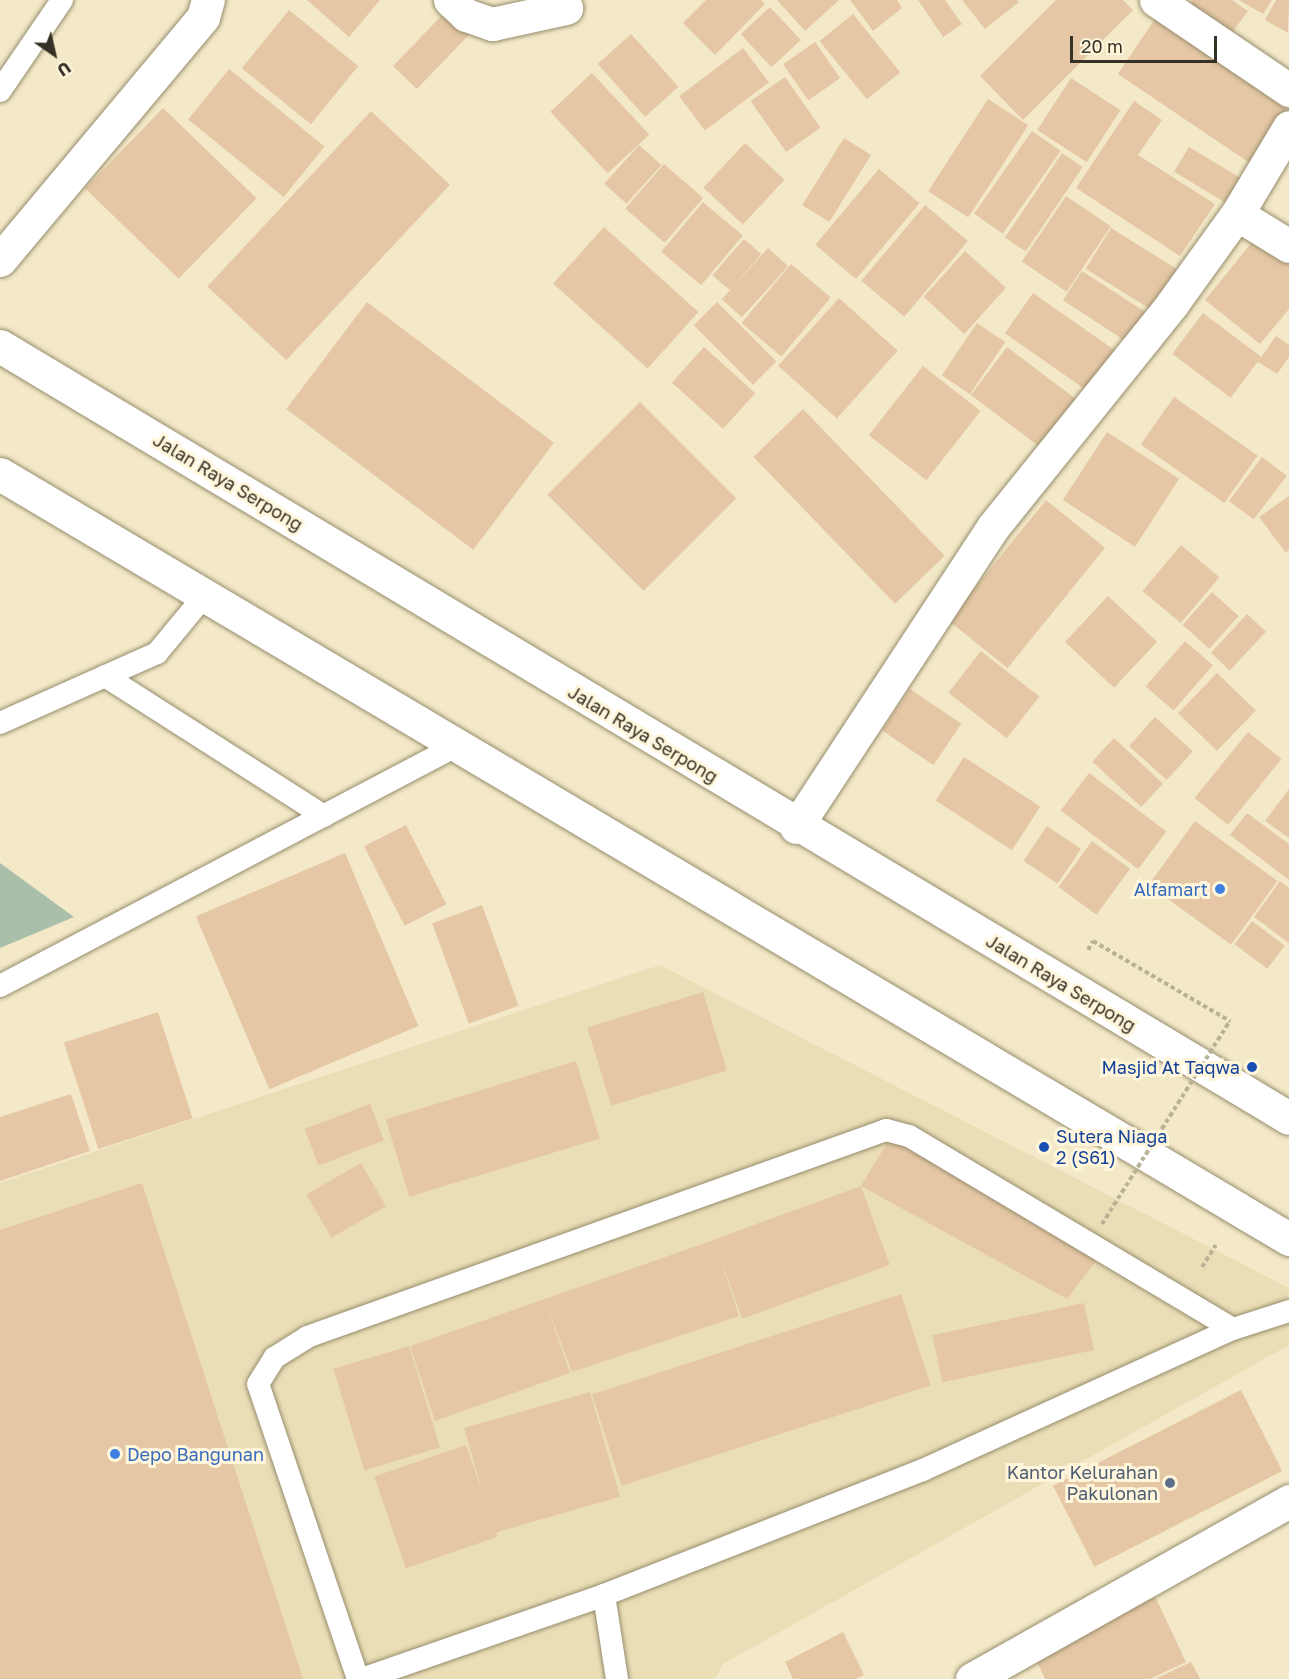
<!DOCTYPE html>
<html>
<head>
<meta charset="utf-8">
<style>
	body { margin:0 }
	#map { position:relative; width:1289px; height:1679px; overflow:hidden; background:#f3e9c8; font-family:"Golos Text",sans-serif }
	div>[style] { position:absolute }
	.built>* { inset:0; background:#eadeb6 }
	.green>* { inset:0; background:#aabfaa }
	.building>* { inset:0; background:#e5c7a5; transform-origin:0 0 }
	.path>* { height:4px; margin-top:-2px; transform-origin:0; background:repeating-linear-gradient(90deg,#b9b196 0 4.5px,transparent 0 7.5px) }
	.roads { filter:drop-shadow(0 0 2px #978d6e) drop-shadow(0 0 2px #978d6e) }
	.service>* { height:22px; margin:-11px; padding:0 11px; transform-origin:11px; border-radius:11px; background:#fff }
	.minor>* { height:33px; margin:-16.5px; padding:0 16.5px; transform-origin:16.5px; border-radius:16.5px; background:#fff }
	.primary>* { height:33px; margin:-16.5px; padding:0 16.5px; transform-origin:16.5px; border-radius:16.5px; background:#fff }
	.path-bridge>* { height:4px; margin-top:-2px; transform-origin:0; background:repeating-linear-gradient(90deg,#b9b196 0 4.5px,transparent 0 7.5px) }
	.dots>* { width:16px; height:16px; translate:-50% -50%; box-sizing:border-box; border:3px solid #fff6db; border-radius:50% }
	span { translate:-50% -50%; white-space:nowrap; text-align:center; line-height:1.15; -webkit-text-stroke:6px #fff6db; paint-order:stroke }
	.street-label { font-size:18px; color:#353124 }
	.shop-label { font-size:18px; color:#366cbe }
	.right { translate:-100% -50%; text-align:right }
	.left { translate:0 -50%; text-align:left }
	.transit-label { font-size:18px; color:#164399 }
	.service-label { font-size:18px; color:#4e5e75 }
	.north { position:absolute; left:24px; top:24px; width:60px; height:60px; -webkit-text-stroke:4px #fff6db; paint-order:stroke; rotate:146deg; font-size:16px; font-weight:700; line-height:24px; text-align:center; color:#353124 }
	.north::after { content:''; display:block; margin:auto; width:21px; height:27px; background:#353124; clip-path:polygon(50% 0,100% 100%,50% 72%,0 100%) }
	.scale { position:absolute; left:1070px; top:36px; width:147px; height:27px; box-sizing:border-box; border:3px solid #353124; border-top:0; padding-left:8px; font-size:18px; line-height:21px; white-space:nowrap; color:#353124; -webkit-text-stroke:4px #fff6db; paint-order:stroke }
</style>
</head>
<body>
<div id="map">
	<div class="built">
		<div style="clip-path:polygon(660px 965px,1289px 1288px,1289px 1345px,723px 1664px,715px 1679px,0 1679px,0 1183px)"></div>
	</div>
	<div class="green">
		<div style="clip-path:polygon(0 863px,74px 917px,0 948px)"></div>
	</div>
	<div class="building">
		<div style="clip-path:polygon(307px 0,380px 0,349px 37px)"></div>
		<div style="clip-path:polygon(706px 0,761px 0,765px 4px,715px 55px,683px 23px)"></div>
		<div style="clip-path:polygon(777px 0,839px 0,805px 31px)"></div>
		<div style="clip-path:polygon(850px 0,897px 0,902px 8px,873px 31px)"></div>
		<div style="clip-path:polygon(918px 0,945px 0,962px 24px,943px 37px)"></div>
		<div style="clip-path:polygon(962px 0,1017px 0,1019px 2px,985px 29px)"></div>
		<div style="clip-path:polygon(1056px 0,1123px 0,1133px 10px,1023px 120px,980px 76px)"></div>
		<div style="clip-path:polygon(1193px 0,1232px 0,1248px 11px,1228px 38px,1187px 8px)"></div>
		<div style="clip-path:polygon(1239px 0,1272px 0,1263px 14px)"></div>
		<div style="clip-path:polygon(1276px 0,1289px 0,1288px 33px,1265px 20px)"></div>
		<div style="left:450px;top:7px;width:33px;height:82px;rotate:44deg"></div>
		<div style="left:770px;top:7px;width:45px;height:40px;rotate:47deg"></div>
		<div style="left:289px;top:10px;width:89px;height:75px;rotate:39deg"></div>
		<div style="left:853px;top:14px;width:75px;height:43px;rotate:51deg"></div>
		<div style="left:1157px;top:16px;width:159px;height:70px;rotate:34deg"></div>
		<div style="left:631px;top:34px;width:71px;height:45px;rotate:48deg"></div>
		<div style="left:815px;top:42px;width:44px;height:39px;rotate:55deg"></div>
		<div style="left:743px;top:48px;width:43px;height:80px;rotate:53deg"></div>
		<div style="left:229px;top:69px;width:123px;height:65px;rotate:39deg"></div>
		<div style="left:592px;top:73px;width:84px;height:57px;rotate:47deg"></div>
		<div style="left:785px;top:77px;width:62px;height:42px;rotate:55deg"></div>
		<div style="left:1071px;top:78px;width:59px;height:62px;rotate:33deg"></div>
		<div style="left:988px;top:99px;width:48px;height:110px;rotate:33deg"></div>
		<div style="clip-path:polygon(1134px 101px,1162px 120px,1138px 155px,1215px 204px,1180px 256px,1076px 188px)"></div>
		<div style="left:163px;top:108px;width:130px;height:112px;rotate:44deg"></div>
		<div style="left:371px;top:111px;width:108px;height:240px;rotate:43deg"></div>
		<div style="left:1032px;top:131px;width:35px;height:101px;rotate:35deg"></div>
		<div style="left:844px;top:138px;width:32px;height:79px;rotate:32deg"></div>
		<div style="left:745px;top:143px;width:54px;height:61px;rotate:43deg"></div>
		<div style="left:639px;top:145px;width:30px;height:52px;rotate:42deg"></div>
		<div style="left:1189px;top:147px;width:72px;height:29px;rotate:31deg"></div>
		<div style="left:1062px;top:153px;width:25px;height:102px;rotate:34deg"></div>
		<div style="left:664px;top:164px;width:52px;height:59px;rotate:41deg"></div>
		<div style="left:879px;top:169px;width:53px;height:99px;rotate:40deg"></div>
		<div style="left:1066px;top:196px;width:54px;height:79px;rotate:34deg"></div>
		<div style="left:703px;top:202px;width:52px;height:65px;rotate:40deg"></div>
		<div style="left:925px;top:205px;width:56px;height:99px;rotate:40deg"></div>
		<div style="left:604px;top:227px;width:127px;height:76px;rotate:42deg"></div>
		<div style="left:1111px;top:228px;width:80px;height:48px;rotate:32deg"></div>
		<div style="clip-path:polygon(1262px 230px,1289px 251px,1289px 309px,1260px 344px,1205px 300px)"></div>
		<div style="left:744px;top:239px;width:23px;height:48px;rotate:41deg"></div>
		<div style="left:768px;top:248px;width:27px;height:69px;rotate:42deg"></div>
		<div style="left:965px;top:251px;width:55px;height:62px;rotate:42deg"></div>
		<div style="left:791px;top:264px;width:52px;height:77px;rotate:40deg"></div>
		<div style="left:1082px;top:271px;width:80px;height:35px;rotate:33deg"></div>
		<div style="left:1033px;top:293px;width:103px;height:49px;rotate:35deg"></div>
		<div style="left:839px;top:298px;width:79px;height:91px;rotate:42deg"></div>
		<div style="left:367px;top:302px;width:234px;height:134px;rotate:37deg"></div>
		<div style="left:717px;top:302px;width:84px;height:33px;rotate:45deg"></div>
		<div style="left:1203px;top:313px;width:73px;height:51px;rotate:37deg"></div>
		<div style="left:977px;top:323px;width:34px;height:63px;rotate:34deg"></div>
		<div style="clip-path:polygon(1276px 336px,1289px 345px,1289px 357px,1277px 374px,1258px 362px)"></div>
		<div style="left:704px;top:347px;width:69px;height:48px;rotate:42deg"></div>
		<div style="left:1007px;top:347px;width:86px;height:60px;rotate:37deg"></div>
		<div style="left:923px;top:366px;width:73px;height:88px;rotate:38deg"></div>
		<div style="left:1174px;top:397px;width:102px;height:58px;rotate:35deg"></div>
		<div style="left:640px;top:402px;width:136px;height:131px;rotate:45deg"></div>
		<div style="left:803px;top:409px;width:204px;height:69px;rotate:46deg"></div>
		<div style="left:1107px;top:432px;width:86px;height:81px;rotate:33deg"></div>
		<div style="left:1262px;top:457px;width:31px;height:55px;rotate:37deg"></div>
		<div style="clip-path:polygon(1289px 496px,1289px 550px,1286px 553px,1259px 517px)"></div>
		<div style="left:1046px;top:500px;width:76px;height:155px;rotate:39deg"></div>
		<div style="left:1181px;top:545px;width:50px;height:60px;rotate:40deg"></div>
		<div style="left:1212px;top:592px;width:36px;height:44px;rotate:42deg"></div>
		<div style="left:1108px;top:596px;width:67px;height:63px;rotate:43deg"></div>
		<div style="left:1247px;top:614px;width:26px;height:53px;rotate:43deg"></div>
		<div style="left:1185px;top:641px;width:37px;height:60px;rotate:41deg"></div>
		<div style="left:981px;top:651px;width:74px;height:53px;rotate:38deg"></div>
		<div style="left:1217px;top:673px;width:54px;height:56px;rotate:44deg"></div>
		<div style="left:910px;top:689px;width:62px;height:50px;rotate:34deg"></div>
		<div style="left:1155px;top:717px;width:51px;height:39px;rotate:42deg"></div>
		<div style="left:1248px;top:732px;width:43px;height:85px;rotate:39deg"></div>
		<div style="left:1114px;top:738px;width:67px;height:32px;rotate:43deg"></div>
		<div style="left:964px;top:757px;width:91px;height:52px;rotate:33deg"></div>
		<div style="left:1089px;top:773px;width:97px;height:47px;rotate:37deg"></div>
		<div style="clip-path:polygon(1289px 789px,1289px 838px,1265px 821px)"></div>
		<div style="clip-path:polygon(1247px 813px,1289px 844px,1289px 880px,1230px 835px)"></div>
		<div style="left:1195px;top:821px;width:102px;height:79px;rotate:36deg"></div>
		<div style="left:406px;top:825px;width:89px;height:47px;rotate:63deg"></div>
		<div style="left:1047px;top:826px;width:41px;height:42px;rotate:34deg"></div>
		<div style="left:1092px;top:841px;width:47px;height:57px;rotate:36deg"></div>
		<div style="left:345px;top:853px;width:188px;height:162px;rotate:67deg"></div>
		<div style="clip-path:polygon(1280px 881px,1289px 888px,1289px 943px,1254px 917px)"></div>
		<div style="left:482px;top:905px;width:107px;height:53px;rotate:70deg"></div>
		<div style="left:1252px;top:921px;width:41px;height:29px;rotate:37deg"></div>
		<div style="left:703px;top:992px;width:82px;height:121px;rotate:73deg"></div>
		<div style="left:158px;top:1012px;width:112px;height:99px;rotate:72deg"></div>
		<div style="left:576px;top:1061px;width:81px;height:199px;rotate:73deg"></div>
		<div style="clip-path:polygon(71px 1094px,90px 1151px,0 1181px,0 1117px)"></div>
		<div style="left:370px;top:1104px;width:39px;height:70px;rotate:69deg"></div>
		<div style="clip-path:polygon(892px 1135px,1096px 1261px,1067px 1299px,861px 1186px)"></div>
		<div style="left:361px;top:1163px;width:50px;height:63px;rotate:60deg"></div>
		<div style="clip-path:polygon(142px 1183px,303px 1679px,0 1679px,0 1230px)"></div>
		<div style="left:861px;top:1186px;width:84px;height:157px;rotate:70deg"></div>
		<div style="clip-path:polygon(714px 1240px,739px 1316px,572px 1372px,546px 1303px,570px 1373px,435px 1421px,410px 1346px)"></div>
		<div style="left:901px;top:1294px;width:96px;height:325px;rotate:72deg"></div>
		<div style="left:1084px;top:1303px;width:48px;height:155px;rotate:78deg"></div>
		<div style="left:409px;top:1346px;width:106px;height:79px;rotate:73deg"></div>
		<div style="left:1241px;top:1390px;width:91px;height:211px;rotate:63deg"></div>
		<div style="left:590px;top:1392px;width:109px;height:131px;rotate:74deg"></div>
		<div style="left:466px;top:1445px;width:97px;height:97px;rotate:71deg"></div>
		<div style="clip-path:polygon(1155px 1596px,1186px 1662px,1150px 1679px,1045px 1679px,1033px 1654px)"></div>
		<div style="clip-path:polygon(843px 1632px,864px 1675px,856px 1679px,793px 1679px,785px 1662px)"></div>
		<div style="clip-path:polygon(1191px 1662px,1200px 1679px,1155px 1679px)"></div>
	</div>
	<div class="path">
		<div style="left:1088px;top:950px;width:10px;rotate:-61deg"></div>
		<div style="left:1093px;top:941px;width:159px;rotate:30.3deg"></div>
		<div style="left:1202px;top:1267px;width:26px;rotate:-58deg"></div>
	</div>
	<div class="roads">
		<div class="service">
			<div style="left:0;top:91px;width:110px;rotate:-55.7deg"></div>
			<div style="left:105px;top:676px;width:260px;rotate:32.6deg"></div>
			<div style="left:0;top:723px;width:172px;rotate:-24deg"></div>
			<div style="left:157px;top:653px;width:75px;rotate:-50.4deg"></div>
			<div style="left:0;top:986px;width:518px;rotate:-27.75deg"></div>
			<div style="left:358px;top:1679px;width:311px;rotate:-108.7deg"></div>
			<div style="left:258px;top:1384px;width:31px;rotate:-58deg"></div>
			<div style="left:274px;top:1358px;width:39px;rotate:-32deg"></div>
			<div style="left:307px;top:1337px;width:615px;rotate:-19.67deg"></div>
			<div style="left:886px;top:1130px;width:24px;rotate:15deg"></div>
			<div style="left:909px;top:1136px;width:377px;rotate:30.8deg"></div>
			<div style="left:362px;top:1679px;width:256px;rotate:-19.1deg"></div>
			<div style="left:617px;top:1679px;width:85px;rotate:-98.8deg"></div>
			<div style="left:604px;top:1595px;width:343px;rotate:-21.4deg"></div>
			<div style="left:923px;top:1470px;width:341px;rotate:-24.5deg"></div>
			<div style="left:1233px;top:1329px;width:59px;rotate:-17.8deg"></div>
		</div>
		<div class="minor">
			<div style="left:450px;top:0;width:22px;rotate:43deg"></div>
			<div style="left:466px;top:15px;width:28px;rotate:19deg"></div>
			<div style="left:492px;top:24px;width:76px;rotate:-12.2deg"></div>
			<div style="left:1156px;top:0;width:161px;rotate:34.1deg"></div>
			<div style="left:1237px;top:214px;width:61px;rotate:31.6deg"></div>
			<div style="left:0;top:260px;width:317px;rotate:-50.1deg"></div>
			<div style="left:203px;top:17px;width:18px;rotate:-74deg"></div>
			<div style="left:796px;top:827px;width:359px;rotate:-56.7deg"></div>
			<div style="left:993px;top:527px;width:286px;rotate:-51.2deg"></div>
			<div style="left:1172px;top:304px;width:111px;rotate:-54.2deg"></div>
			<div style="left:1237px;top:214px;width:101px;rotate:-59.1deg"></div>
			<div style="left:972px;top:1679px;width:364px;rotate:-29.3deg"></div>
		</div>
		<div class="primary">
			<div style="left:0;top:346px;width:1502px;rotate:30.92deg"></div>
			<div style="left:0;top:474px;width:1499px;rotate:30.69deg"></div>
		</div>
	</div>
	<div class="path-bridge">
		<div style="left:1102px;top:1224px;width:240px;rotate:-57.8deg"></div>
	</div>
	<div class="dots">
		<div style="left:1220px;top:889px;background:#3f7fe0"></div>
		<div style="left:1252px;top:1067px;background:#1a4fb4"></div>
		<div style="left:1044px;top:1147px;background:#1a4fb4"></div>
		<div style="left:115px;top:1454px;background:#3f7fe0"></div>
		<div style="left:1170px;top:1483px;background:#5c6f8a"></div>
	</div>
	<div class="street-label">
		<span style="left:228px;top:482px;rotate:31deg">Jalan Raya Serpong</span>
		<span style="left:643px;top:734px;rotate:31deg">Jalan Raya Serpong</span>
		<span style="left:1061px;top:983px;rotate:31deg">Jalan Raya Serpong</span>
	</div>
	<div class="shop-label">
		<span class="right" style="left:1208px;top:889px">Alfamart</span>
		<span class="left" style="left:127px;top:1454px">Depo Bangunan</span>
	</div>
	<div class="transit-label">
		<span class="right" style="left:1240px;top:1067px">Masjid At Taqwa</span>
		<span class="left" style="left:1056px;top:1147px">Sutera Niaga<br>2 (S61)</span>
	</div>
	<div class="service-label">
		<span class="right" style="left:1158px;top:1483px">Kantor Kelurahan<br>Pakulonan</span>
	</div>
	<div class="north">U</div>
	<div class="scale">20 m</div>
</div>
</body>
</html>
